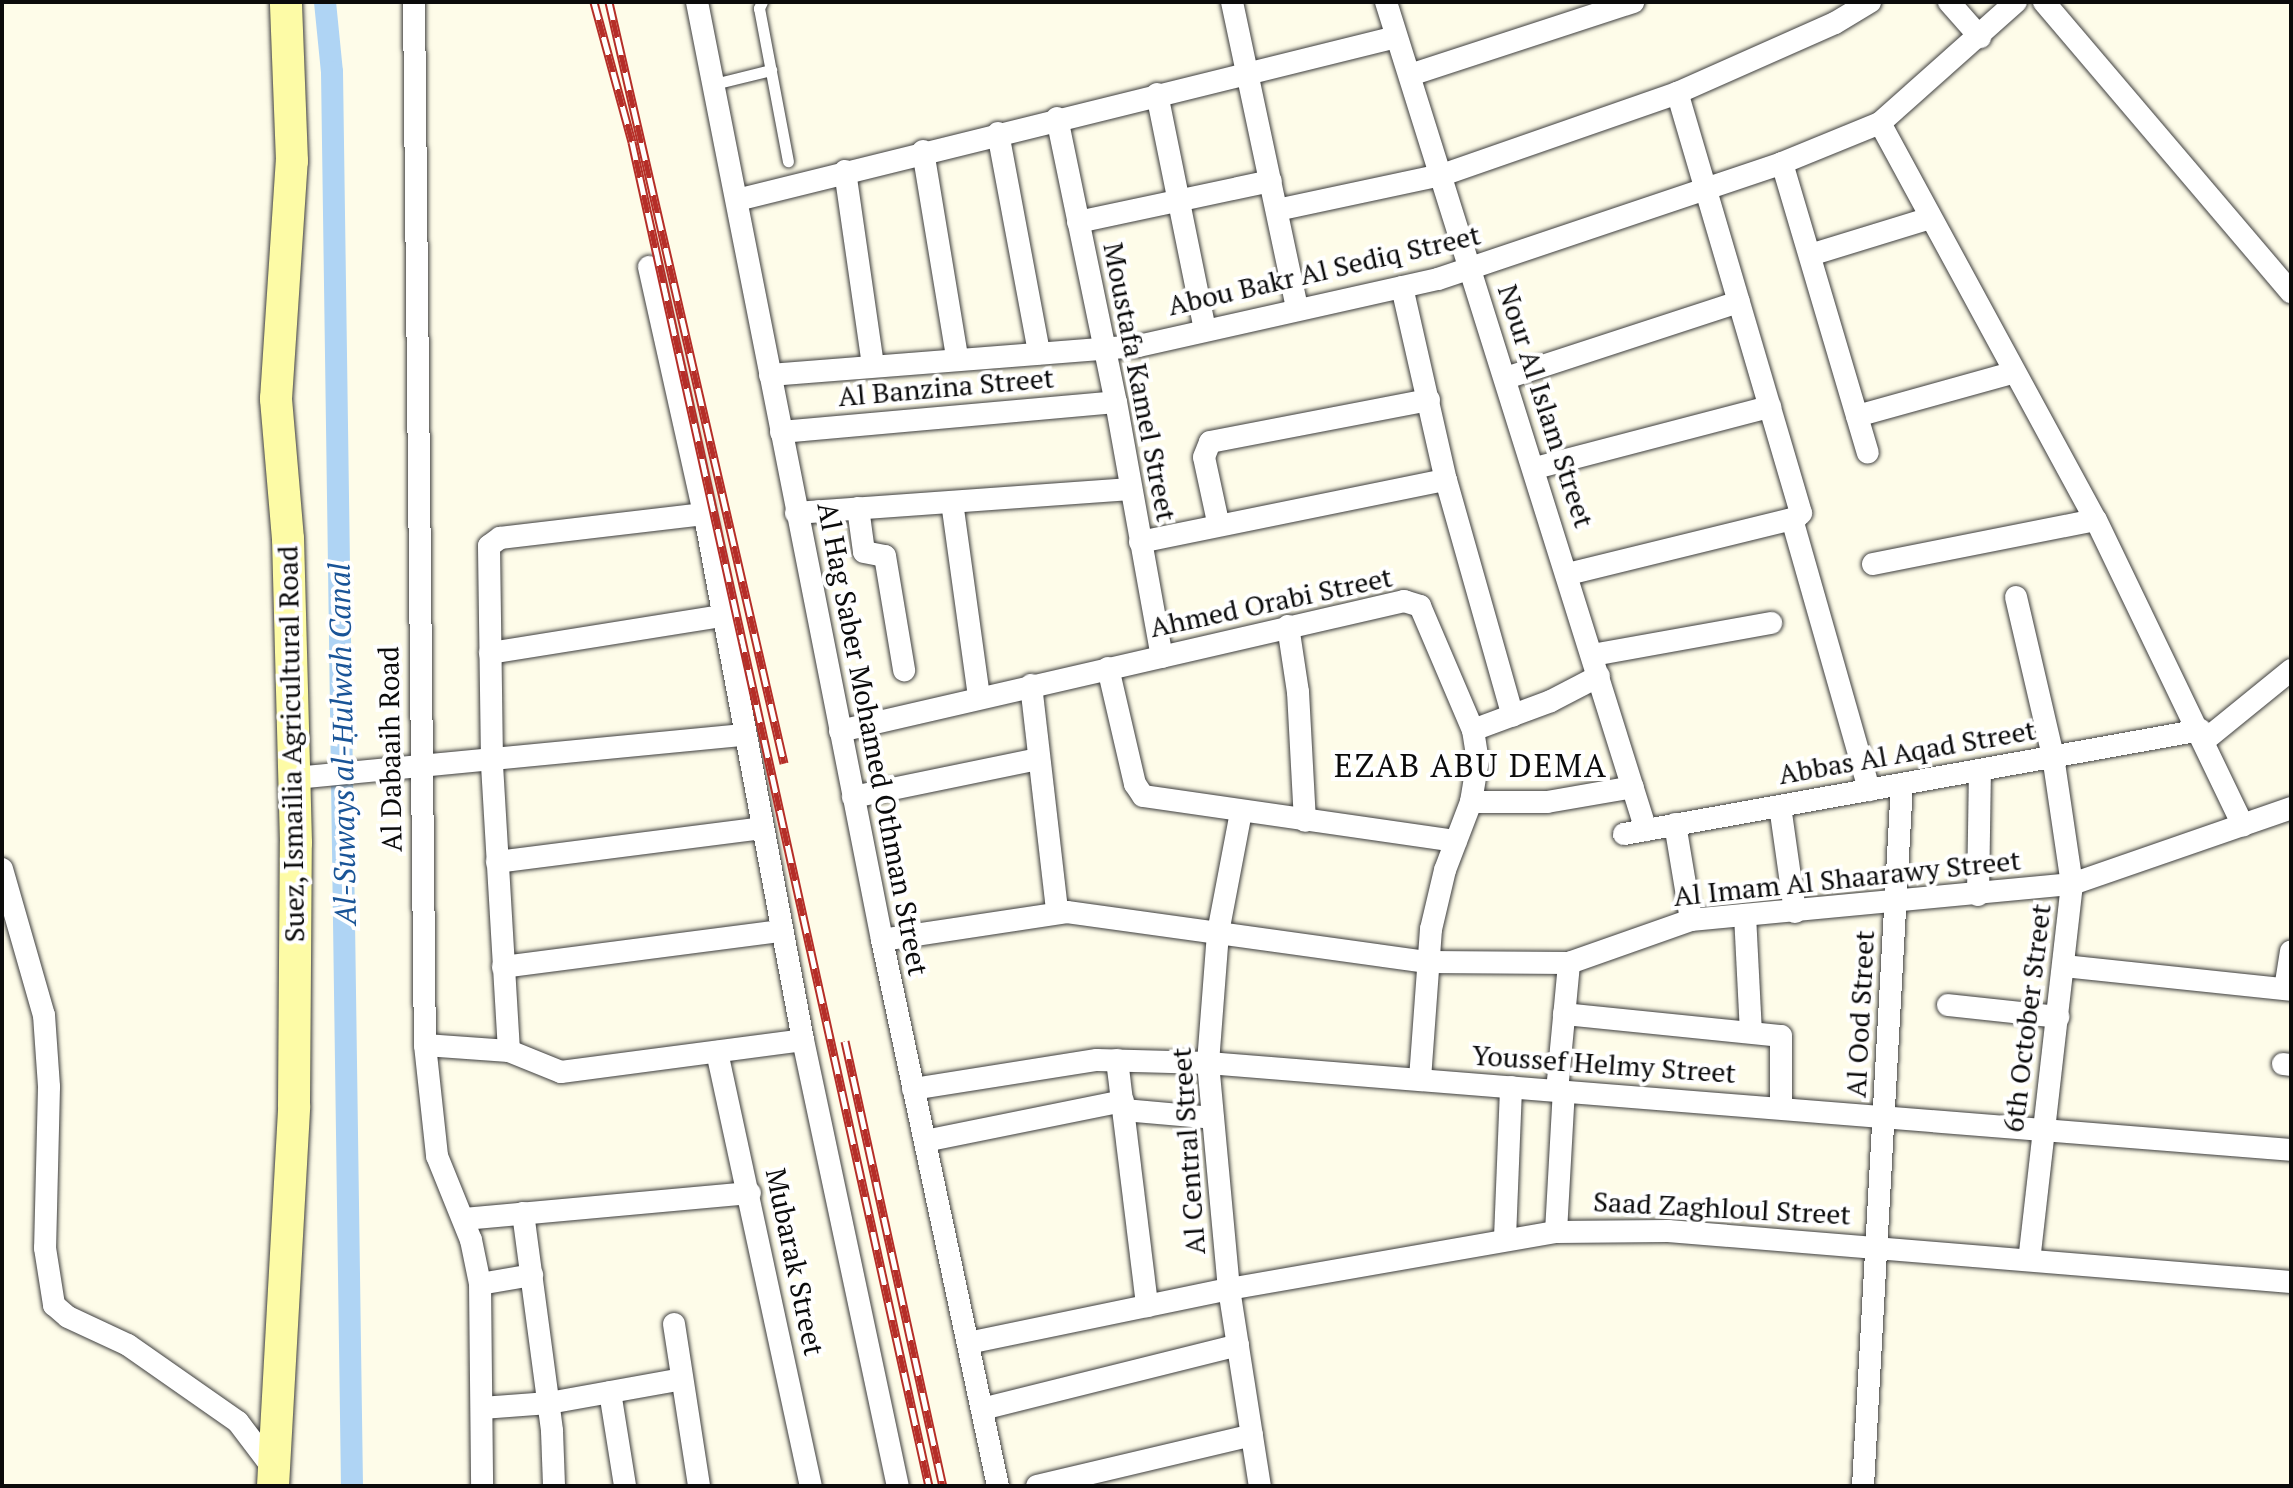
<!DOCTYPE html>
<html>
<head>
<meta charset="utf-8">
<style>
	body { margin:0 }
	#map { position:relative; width:2293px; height:1488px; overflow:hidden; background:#fefce9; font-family:"PT Serif",serif }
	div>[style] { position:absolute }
	.canal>* { height:22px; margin:-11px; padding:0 11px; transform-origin:11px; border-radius:11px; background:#afd4f4 }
	.roads { filter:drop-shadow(0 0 2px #3e3e3e) drop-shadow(0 0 2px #3e3e3e) }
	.service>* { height:11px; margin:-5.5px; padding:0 5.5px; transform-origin:5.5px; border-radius:5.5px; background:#fff }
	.minor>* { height:22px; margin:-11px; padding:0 11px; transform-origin:11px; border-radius:11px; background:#fff }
	.secondary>* { height:32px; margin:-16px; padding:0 16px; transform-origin:16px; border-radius:16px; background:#fdfba6 }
	.rail>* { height:9px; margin-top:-4.5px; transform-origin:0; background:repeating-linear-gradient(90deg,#fff 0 18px,#b52e28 0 36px); box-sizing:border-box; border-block:2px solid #b52e28 }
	span { translate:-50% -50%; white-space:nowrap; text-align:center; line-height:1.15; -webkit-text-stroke:8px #fff; paint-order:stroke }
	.street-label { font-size:28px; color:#0b0b0b }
	.water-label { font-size:30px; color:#195497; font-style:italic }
	.quarter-label { font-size:32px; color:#0b0b0b; letter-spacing:2px }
	.frame { position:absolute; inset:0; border:4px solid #0b0b0b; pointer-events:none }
</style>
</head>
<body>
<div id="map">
	<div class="canal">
		<div style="left:325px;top:2px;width:70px;rotate:84.3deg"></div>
		<div style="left:332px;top:72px;width:1414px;rotate:89.19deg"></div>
	</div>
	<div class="roads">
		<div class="service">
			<div style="left:762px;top:2px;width:7px;rotate:117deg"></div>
			<div style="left:759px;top:8px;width:156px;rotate:79.3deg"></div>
			<div style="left:714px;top:84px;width:59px;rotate:-13.8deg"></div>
		</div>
		<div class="minor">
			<div style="left:414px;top:2px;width:1043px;rotate:89.4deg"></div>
			<div style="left:425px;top:1045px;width:112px;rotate:83.8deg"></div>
			<div style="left:437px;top:1156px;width:91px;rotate:68deg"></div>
			<div style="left:471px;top:1240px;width:45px;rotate:78.4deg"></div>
			<div style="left:480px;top:1284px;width:202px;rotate:89.4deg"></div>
			<div style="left:697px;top:2px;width:956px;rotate:78.84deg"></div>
			<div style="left:882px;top:940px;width:558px;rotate:78.01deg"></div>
			<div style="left:1232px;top:2px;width:313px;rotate:78deg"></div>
			<div style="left:1386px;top:2px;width:868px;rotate:72.57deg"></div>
			<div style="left:1949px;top:2px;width:47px;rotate:48.5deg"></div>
			<div style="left:2044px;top:2px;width:381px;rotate:49.6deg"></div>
			<div style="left:1410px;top:75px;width:235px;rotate:-18.1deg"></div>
			<div style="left:1157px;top:94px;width:241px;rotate:78.5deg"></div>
			<div style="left:1057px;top:118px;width:290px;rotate:78.3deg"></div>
			<div style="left:1116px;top:402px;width:259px;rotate:79.8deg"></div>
			<div style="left:1880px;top:123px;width:452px;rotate:61.5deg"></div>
			<div style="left:2096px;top:520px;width:339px;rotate:64.3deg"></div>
			<div style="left:998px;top:133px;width:224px;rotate:79.4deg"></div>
			<div style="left:923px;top:151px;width:209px;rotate:80.6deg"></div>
			<div style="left:1782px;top:163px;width:302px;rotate:73.5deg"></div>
			<div style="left:845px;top:171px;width:196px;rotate:81.8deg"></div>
			<div style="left:737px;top:200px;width:679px;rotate:-13.89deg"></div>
			<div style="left:1277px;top:210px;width:169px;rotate:-12deg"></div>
			<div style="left:1442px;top:175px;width:249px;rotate:-19.2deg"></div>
			<div style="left:1677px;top:93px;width:173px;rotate:-23.9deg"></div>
			<div style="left:1835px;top:23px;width:41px;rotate:-31deg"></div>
			<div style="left:1078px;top:222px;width:197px;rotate:-12deg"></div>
			<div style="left:1810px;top:255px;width:126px;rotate:-17.1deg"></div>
			<div style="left:649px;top:267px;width:266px;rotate:77.4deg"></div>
			<div style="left:707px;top:527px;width:522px;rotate:79.4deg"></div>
			<div style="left:803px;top:1040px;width:456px;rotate:78deg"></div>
			<div style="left:1402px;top:287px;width:198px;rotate:77.2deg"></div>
			<div style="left:1446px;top:480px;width:245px;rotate:74.2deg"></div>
			<div style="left:770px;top:375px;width:369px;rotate:-4.5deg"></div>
			<div style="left:1138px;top:346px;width:307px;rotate:-12.6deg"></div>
			<div style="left:1438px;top:279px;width:363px;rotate:-18.6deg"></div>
			<div style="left:1782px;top:163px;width:106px;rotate:-22.2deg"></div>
			<div style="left:1880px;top:123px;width:182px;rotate:-41.7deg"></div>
			<div style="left:1506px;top:378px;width:245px;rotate:-18.1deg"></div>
			<div style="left:1857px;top:416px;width:161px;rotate:-15.5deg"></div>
			<div style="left:781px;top:432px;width:336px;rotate:-5.1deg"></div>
			<div style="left:1535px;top:468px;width:243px;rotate:-14.6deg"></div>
			<div style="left:952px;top:502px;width:196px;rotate:82.1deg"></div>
			<div style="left:858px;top:508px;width:44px;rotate:82.2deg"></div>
			<div style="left:864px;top:552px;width:21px;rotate:11deg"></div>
			<div style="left:885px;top:556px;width:116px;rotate:80.5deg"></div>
			<div style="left:796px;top:513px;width:335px;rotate:-4.1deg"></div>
			<div style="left:1792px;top:519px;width:282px;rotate:74.1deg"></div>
			<div style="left:1218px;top:522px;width:66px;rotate:-102.2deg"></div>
			<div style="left:1204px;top:457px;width:16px;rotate:-68deg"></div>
			<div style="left:1210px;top:442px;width:223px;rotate:-10.9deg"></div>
			<div style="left:1140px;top:542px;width:312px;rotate:-11.5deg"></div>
			<div style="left:1873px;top:564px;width:227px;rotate:-11.2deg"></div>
			<div style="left:1568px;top:574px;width:235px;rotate:-13.8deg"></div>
			<div style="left:1796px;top:518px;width:7px;rotate:-45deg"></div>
			<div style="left:1801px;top:513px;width:438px;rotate:-106.4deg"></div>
			<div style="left:2016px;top:597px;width:163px;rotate:76.9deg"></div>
			<div style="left:2053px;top:756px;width:129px;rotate:81.6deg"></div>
			<div style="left:2072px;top:884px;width:378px;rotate:96.5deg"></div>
			<div style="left:1288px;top:626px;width:67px;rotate:81.4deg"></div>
			<div style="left:1298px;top:692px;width:129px;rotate:86.9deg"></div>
			<div style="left:490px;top:653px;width:235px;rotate:-9.1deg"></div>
			<div style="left:1593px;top:655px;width:181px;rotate:-10.2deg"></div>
			<div style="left:1108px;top:668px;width:119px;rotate:76.9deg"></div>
			<div style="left:1135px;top:784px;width:14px;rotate:56deg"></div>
			<div style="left:1143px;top:796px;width:316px;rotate:8.2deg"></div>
			<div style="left:1031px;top:685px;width:227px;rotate:83.4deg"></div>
			<div style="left:1473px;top:730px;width:83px;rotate:-20.4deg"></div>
			<div style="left:1551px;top:701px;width:54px;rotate:-27.5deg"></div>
			<div style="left:840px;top:731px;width:579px;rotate:-12.98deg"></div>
			<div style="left:1404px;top:601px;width:17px;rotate:17deg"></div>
			<div style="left:1420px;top:606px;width:135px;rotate:66.9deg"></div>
			<div style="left:1473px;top:730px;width:30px;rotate:81deg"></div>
			<div style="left:1478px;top:760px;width:43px;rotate:99.5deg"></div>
			<div style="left:1471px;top:802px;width:73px;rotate:110.9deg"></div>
			<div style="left:1445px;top:870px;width:61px;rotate:103.3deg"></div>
			<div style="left:1431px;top:929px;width:151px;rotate:94.2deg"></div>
			<div style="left:2205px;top:740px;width:111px;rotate:-39.1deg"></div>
			<div style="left:296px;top:778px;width:449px;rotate:-5.5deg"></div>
			<div style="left:853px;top:797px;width:189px;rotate:-11.6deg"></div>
			<div style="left:1471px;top:802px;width:76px"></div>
			<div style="left:1547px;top:802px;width:87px;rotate:-9.9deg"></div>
			<div style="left:1780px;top:806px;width:107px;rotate:81.9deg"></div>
			<div style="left:1241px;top:812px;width:123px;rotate:100.8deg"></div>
			<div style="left:1218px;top:933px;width:130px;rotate:94.4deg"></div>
			<div style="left:1208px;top:1063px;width:227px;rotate:84.7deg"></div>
			<div style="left:1229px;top:1289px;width:199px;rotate:81.1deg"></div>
			<div style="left:1675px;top:824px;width:97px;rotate:80.5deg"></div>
			<div style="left:1624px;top:834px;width:586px;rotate:-10.22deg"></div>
			<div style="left:497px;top:862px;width:268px;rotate:-7.3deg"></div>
			<div style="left:2px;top:869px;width:152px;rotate:74deg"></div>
			<div style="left:44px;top:1015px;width:72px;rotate:86deg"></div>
			<div style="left:49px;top:1087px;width:161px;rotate:91.4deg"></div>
			<div style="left:45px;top:1248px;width:58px;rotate:81deg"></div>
			<div style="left:54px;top:1305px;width:18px;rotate:41deg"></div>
			<div style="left:68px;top:1317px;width:66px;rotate:25deg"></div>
			<div style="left:128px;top:1345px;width:134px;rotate:35deg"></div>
			<div style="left:238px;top:1422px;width:56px;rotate:52.9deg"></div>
			<div style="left:1978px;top:895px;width:125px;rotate:-89.1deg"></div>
			<div style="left:1745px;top:915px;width:117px;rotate:87.1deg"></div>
			<div style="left:882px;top:940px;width:187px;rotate:-8.6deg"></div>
			<div style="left:1067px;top:912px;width:364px;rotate:7.9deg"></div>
			<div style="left:1428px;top:962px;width:141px;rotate:0.4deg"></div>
			<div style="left:1569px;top:963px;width:129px;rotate:-19.4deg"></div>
			<div style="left:1691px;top:920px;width:383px;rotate:-5.4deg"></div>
			<div style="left:2072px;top:884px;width:232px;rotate:-19.1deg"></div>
			<div style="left:2064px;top:966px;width:228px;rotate:6deg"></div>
			<div style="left:503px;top:967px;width:281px;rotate:-7.4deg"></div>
			<div style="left:2285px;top:989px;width:38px;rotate:-81deg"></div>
			<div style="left:1948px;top:1005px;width:111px;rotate:6.2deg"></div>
			<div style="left:1564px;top:1014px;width:218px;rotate:5.8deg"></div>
			<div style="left:1781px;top:1036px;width:72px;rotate:90deg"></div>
			<div style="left:425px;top:1045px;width:84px;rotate:4.1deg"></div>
			<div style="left:509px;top:1051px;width:56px;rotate:22deg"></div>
			<div style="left:561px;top:1072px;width:244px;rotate:-7.5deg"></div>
			<div style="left:509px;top:1051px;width:289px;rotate:-93.4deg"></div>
			<div style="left:492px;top:762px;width:216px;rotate:-90.8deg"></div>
			<div style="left:489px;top:546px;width:14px;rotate:-36deg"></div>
			<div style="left:500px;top:538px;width:205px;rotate:-6.7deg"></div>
			<div style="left:717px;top:1052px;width:444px;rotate:77.8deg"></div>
			<div style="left:1117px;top:1060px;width:248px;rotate:83deg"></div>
			<div style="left:2283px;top:1064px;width:8px;rotate:7deg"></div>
			<div style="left:913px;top:1089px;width:186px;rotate:-9deg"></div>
			<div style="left:1097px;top:1060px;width:111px;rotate:1.5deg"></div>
			<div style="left:1208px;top:1063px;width:1086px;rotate:4.59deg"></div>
			<div style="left:1557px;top:1091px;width:129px;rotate:-84.6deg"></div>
			<div style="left:1124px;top:1110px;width:89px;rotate:5.1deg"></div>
			<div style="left:925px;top:1141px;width:202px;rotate:-11.4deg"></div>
			<div style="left:523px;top:1213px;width:220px;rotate:82.4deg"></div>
			<div style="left:552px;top:1431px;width:55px;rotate:87.9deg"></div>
			<div style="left:464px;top:1219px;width:287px;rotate:-5.2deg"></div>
			<div style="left:1556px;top:1232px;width:141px;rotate:-86.8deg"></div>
			<div style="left:1505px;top:1238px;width:151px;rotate:-87.7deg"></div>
			<div style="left:480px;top:1284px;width:53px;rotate:-9.8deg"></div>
			<div style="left:674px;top:1324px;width:164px;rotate:81.2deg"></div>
			<div style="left:968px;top:1343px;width:267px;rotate:-11.7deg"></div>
			<div style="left:1229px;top:1289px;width:332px;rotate:-9.9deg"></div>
			<div style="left:1556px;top:1232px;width:112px;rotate:-0.5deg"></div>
			<div style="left:1668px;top:1231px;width:625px;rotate:4.68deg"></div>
			<div style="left:610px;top:1392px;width:95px;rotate:80.9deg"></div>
			<div style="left:482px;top:1408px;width:67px;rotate:-4.3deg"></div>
			<div style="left:549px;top:1403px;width:135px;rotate:-10.2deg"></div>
			<div style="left:982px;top:1409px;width:264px;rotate:-14deg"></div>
			<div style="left:1037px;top:1486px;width:221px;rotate:-13.3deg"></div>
			<div style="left:1863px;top:1486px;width:703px;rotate:-86.82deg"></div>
		</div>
		<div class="secondary">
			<div style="left:273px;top:1486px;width:381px;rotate:-86.8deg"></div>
			<div style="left:294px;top:1106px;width:263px;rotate:-89.6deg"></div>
			<div style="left:296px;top:843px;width:304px;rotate:-91.5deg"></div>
			<div style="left:288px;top:539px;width:141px;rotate:-94.9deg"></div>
			<div style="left:276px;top:399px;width:239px;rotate:-86.2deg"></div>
			<div style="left:292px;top:161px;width:159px;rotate:-92.2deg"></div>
		</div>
	</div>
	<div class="rail">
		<div style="left:594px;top:2px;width:145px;rotate:74.8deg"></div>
		<div style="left:632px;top:142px;width:1376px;rotate:77.54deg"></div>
		<div style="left:609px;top:2px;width:781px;rotate:77.05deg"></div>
		<div style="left:845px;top:1041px;width:456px;rotate:77.6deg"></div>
	</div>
	<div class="street-label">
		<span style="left:1324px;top:270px;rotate:-13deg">Abou Bakr Al Sediq Street</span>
		<span style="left:1140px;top:382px;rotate:79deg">Moustafa Kamel Street</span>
		<span style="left:946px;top:387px;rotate:-5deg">Al Banzina Street</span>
		<span style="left:1546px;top:406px;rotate:72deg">Nour Al Islam Street</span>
		<span style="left:1271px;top:602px;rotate:-12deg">Ahmed Orabi Street</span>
		<span style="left:873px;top:739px;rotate:79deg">Al Hag Saber Mohamed Othman Street</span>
		<span style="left:291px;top:744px;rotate:-91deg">Suez, Ismailia Agricultural Road</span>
		<span style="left:390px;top:749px;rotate:-91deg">Al Dabaaih Road</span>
		<span style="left:1907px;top:752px;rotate:-10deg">Abbas Al Aqad Street</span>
		<span style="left:1847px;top:878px;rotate:-6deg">Al Imam Al Shaarawy Street</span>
		<span style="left:1860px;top:1014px;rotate:-87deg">Al Ood Street</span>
		<span style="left:2027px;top:1018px;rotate:-83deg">6th October Street</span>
		<span style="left:1604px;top:1064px;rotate:4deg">Youssef Helmy Street</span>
		<span style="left:1188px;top:1151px;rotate:-94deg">Al Central Street</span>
		<span style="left:1722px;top:1208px;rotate:3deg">Saad Zaghloul Street</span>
		<span style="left:795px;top:1262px;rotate:78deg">Mubarak Street</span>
	</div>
	<div class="water-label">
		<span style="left:342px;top:744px;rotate:-91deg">Al-Suways al-Ḥulwah Canal</span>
	</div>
	<div class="quarter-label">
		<span style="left:1471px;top:765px">EZAB ABU DEMA</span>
	</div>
	<div class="frame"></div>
</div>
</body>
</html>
